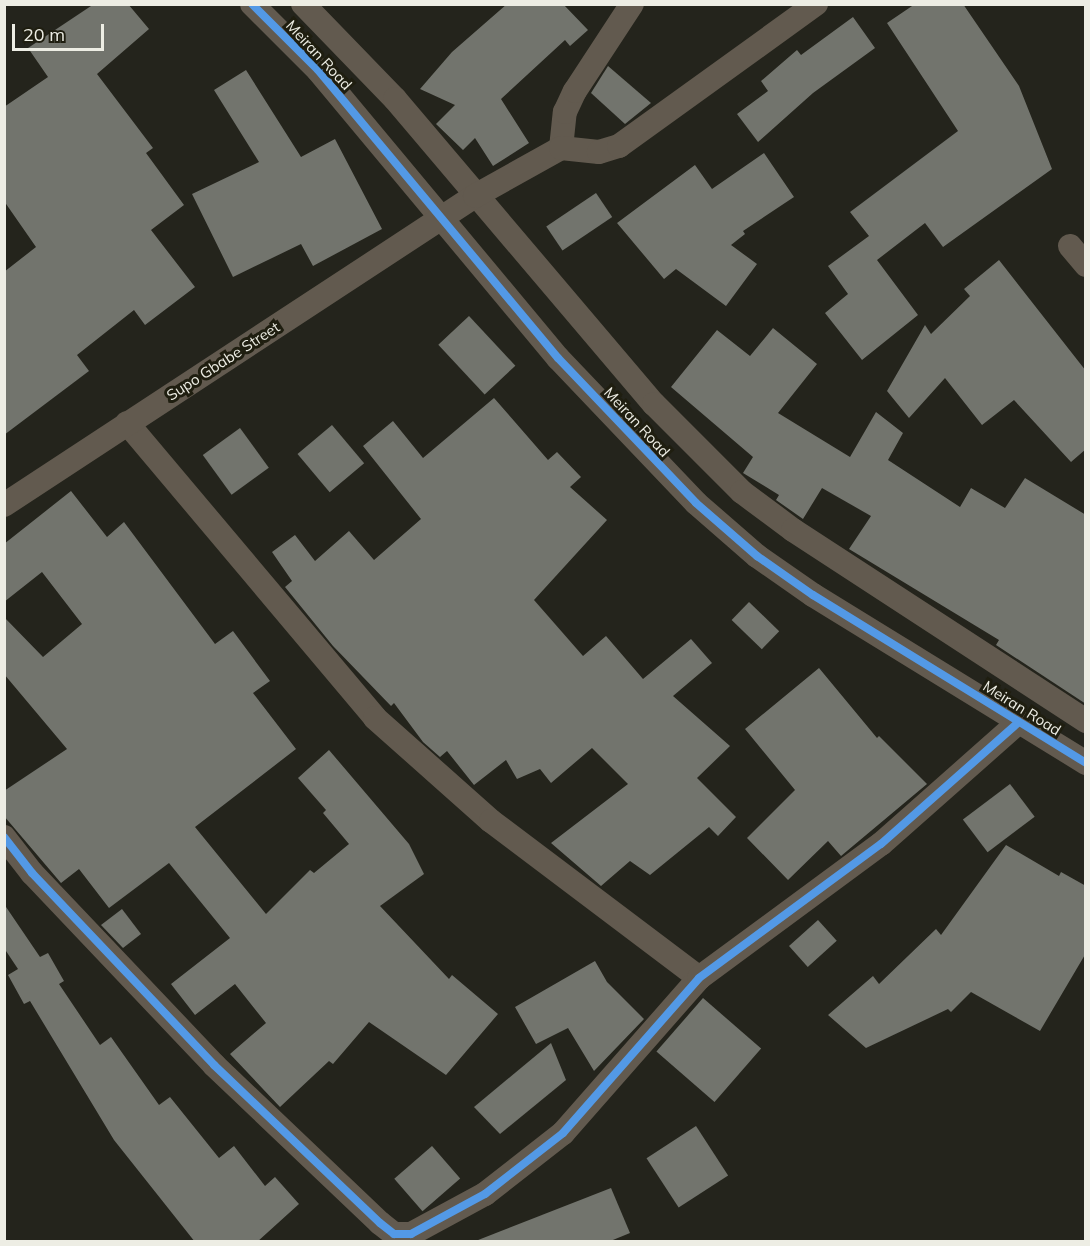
<!DOCTYPE html>
<html>
<head>
<meta charset="utf-8">
<style>
	body { margin:0 }
	#map { position:relative; width:1090px; height:1246px; overflow:hidden; background:#24241c; font-family:Mulish,sans-serif }
	div>[style] { position:absolute }
	.building>* { inset:0; background:#72746d; transform-origin:0 0 }
	.street>* { height:24px; margin:-12px; padding:0 12px; transform-origin:12px; border-radius:12px; background:#625a4f }
	.cycleway>* { height:8px; margin:-4px; padding:0 4px; transform-origin:4px; border-radius:4px; background:#5399e6 }
	span { translate:-50% -50%; white-space:nowrap; text-align:center; line-height:1.15; -webkit-text-stroke:6px #1f1e10; paint-order:stroke }
	.street-label { font-size:15px; color:#edede4 }
	.frame { position:absolute; inset:0; border:6px solid #edede4; pointer-events:none }
	.scale { position:absolute; left:12px; top:24px; width:92px; height:27px; box-sizing:border-box; border:3px solid #edede4; border-top:0; padding-left:8px; font-size:18px; line-height:21px; white-space:nowrap; color:#edede4; -webkit-text-stroke:4px #1f1e10; paint-order:stroke }
</style>
</head>
<body>
<div id="map">
	<div class="building">
		<div style="clip-path:polygon(94px 4px,128px 4px,149px 29px,97px 74px,153px 148px,146px 153px,184px 205px,151px 230px,195px 287px,145px 325px,134px 310px,77px 355px,89px 371px,4px 435px,4px 272px,36px 247px,4px 201px,4px 107px,48px 77px,28px 48px)"></div>
		<div style="clip-path:polygon(507px 4px,563px 4px,588px 30px,570px 46px,565px 40px,501px 99px,529px 143px,493px 166px,475px 138px,463px 150px,436px 124px,455px 105px,420px 89px,452px 52px)"></div>
		<div style="clip-path:polygon(915px 4px,963px 4px,1019px 86px,1052px 169px,943px 247px,925px 223px,877px 260px,918px 315px,862px 360px,825px 313px,848px 294px,828px 266px,869px 236px,850px 212px,958px 131px,887px 23px)"></div>
		<div style="clip-path:polygon(853px 17px,875px 48px,813px 93px,758px 142px,737px 114px,768px 91px,761px 81px,797px 50px,801px 55px)"></div>
		<div style="clip-path:polygon(608px 66px,651px 103px,625px 124px,591px 93px)"></div>
		<div style="clip-path:polygon(246px 70px,301px 157px,335px 139px,382px 229px,313px 266px,301px 244px,233px 277px,192px 194px,259px 162px,214px 90px)"></div>
		<div style="clip-path:polygon(764px 153px,794px 197px,743px 231px,745px 234px,731px 245px,757px 264px,726px 306px,676px 269px,664px 279px,617px 223px,695px 165px,712px 189px)"></div>
		<div style="left:596px;top:193px;width:29px;height:60px;rotate:56deg"></div>
		<div style="clip-path:polygon(999px 260px,1086px 371px,1086px 449px,1071px 462px,1014px 400px,982px 425px,945px 378px,909px 418px,887px 391px,925px 325px,931px 334px,970px 296px,964px 289px)"></div>
		<div style="left:469px;top:316px;width:68px;height:42px;rotate:47deg"></div>
		<div style="clip-path:polygon(773px 328px,817px 364px,778px 413px,850px 457px,876px 412px,903px 433px,888px 460px,960px 507px,971px 488px,1005px 508px,1025px 478px,1086px 515px,1086px 704px,996px 645px,999px 640px,849px 549px,871px 516px,822px 488px,803px 519px,776px 500px,779px 495px,743px 473px,753px 457px,671px 387px,717px 330px,750px 356px)"></div>
		<div style="clip-path:polygon(494px 398px,548px 460px,557px 452px,581px 477px,570px 487px,607px 520px,534px 600px,583px 656px,606px 636px,643px 679px,691px 639px,712px 663px,673px 696px,730px 746px,697px 778px,736px 817px,718px 836px,709px 827px,650px 875px,630px 861px,601px 886px,551px 843px,628px 784px,592px 748px,551px 783px,540px 769px,517px 779px,506px 760px,474px 785px,447px 751px,440px 757px,423px 742px,394px 703px,391px 706px,333px 646px,285px 587px,292px 581px,272px 552px,295px 535px,315px 561px,349px 531px,374px 560px,421px 519px,363px 446px,393px 421px,423px 458px)"></div>
		<div style="left:332px;top:425px;width:50px;height:45px;rotate:50deg"></div>
		<div style="left:240px;top:428px;width:49px;height:46px;rotate:54deg"></div>
		<div style="clip-path:polygon(71px 491px,107px 537px,124px 522px,215px 644px,233px 631px,270px 681px,253px 693px,296px 749px,195px 827px,266px 914px,310px 870px,314px 873px,349px 844px,323px 813px,326px 810px,298px 778px,329px 750px,409px 844px,424px 874px,380px 906px,449px 979px,452px 975px,498px 1014px,446px 1075px,369px 1022px,333px 1064px,329px 1061px,280px 1107px,230px 1054px,266px 1023px,235px 984px,195px 1015px,171px 984px,230px 938px,169px 863px,109px 908px,79px 869px,61px 883px,4px 816px,4px 791px,67px 749px,4px 674px,4px 617px,43px 657px,82px 624px,42px 572px,4px 602px,4px 544px)"></div>
		<div style="left:749px;top:602px;width:42px;height:25px;rotate:44deg"></div>
		<div style="clip-path:polygon(819px 668px,877px 738px,879px 736px,927px 784px,841px 856px,828px 841px,788px 880px,747px 838px,795px 790px,745px 729px)"></div>
		<div style="left:1010px;top:784px;width:41px;height:59px;rotate:53deg"></div>
		<div style="clip-path:polygon(1006px 845px,1059px 876px,1061px 872px,1086px 886px,1086px 953px,1040px 1031px,971px 992px,951px 1012px,948px 1009px,866px 1048px,828px 1015px,873px 976px,879px 984px,936px 929px,941px 935px)"></div>
		<div style="clip-path:polygon(4px 904px,40px 957px,48px 953px,64px 981px,59px 984px,100px 1045px,111px 1037px,159px 1105px,170px 1097px,219px 1158px,234px 1146px,265px 1186px,275px 1177px,299px 1204px,257px 1242px,195px 1242px,114px 1140px,30px 1001px,24px 1004px,8px 975px,18px 969px,4px 948px)"></div>
		<div style="clip-path:polygon(122px 909px,141px 934px,123px 948px,101px 925px)"></div>
		<div style="left:818px;top:920px;width:28px;height:39px;rotate:48deg"></div>
		<div style="clip-path:polygon(595px 961px,607px 982px,644px 1019px,594px 1071px,568px 1028px,536px 1044px,515px 1007px)"></div>
		<div style="left:703px;top:998px;width:77px;height:71px;rotate:41deg"></div>
		<div style="clip-path:polygon(551px 1043px,566px 1080px,500px 1134px,474px 1107px)"></div>
		<div style="left:696px;top:1126px;width:59px;height:59px;rotate:57deg"></div>
		<div style="left:432px;top:1146px;width:43px;height:50px;rotate:49deg"></div>
		<div style="clip-path:polygon(611px 1188px,630px 1233px,608px 1242px,473px 1242px)"></div>
	</div>
	<div class="street">
		<div style="left:252px;top:4px;width:93px;rotate:45deg"></div>
		<div style="left:318px;top:70px;width:375px;rotate:50.2deg"></div>
		<div style="left:558px;top:358px;width:200px;rotate:46.4deg"></div>
		<div style="left:696px;top:503px;width:81px;rotate:41deg"></div>
		<div style="left:757px;top:556px;width:68px;rotate:34.9deg"></div>
		<div style="left:813px;top:595px;width:321px;rotate:31.6deg"></div>
		<div style="left:303px;top:4px;width:132px;rotate:45.9deg"></div>
		<div style="left:395px;top:99px;width:400px;rotate:49.7deg"></div>
		<div style="left:654px;top:404px;width:124px;rotate:45deg"></div>
		<div style="left:742px;top:492px;width:64px;rotate:36.7deg"></div>
		<div style="left:793px;top:530px;width:350px;rotate:33.1deg"></div>
		<div style="left:561px;top:148px;width:36px;rotate:-84deg"></div>
		<div style="left:565px;top:112px;width:23px;rotate:-65deg"></div>
		<div style="left:575px;top:91px;width:104px;rotate:-56.8deg"></div>
		<div style="left:1070px;top:246px;width:25px;rotate:50deg"></div>
		<div style="left:127px;top:423px;width:385px;rotate:49.9deg"></div>
		<div style="left:375px;top:718px;width:155px;rotate:41.6deg"></div>
		<div style="left:491px;top:821px;width:261px;rotate:37deg"></div>
		<div style="left:4px;top:505px;width:563px;rotate:-33.27deg"></div>
		<div style="left:475px;top:196px;width:98px;rotate:-29.2deg"></div>
		<div style="left:561px;top:148px;width:38px;rotate:6deg"></div>
		<div style="left:599px;top:152px;width:21px;rotate:-17deg"></div>
		<div style="left:619px;top:146px;width:243px;rotate:-35.8deg"></div>
		<div style="left:4px;top:837px;width:46px;rotate:52.1deg"></div>
		<div style="left:32px;top:873px;width:265px;rotate:46.5deg"></div>
		<div style="left:214px;top:1065px;width:229px;rotate:43.6deg"></div>
		<div style="left:380px;top:1223px;width:18px;rotate:38deg"></div>
		<div style="left:394px;top:1234px;width:17px"></div>
		<div style="left:411px;top:1234px;width:84px;rotate:-28.4deg"></div>
		<div style="left:485px;top:1194px;width:99px;rotate:-38deg"></div>
		<div style="left:563px;top:1133px;width:206px;rotate:-48.7deg"></div>
		<div style="left:699px;top:978px;width:226px;rotate:-36.4deg"></div>
		<div style="left:881px;top:844px;width:184px;rotate:-41.5deg"></div>
	</div>
	<div class="cycleway">
		<div style="left:252px;top:4px;width:93px;rotate:45deg"></div>
		<div style="left:318px;top:70px;width:375px;rotate:50.2deg"></div>
		<div style="left:558px;top:358px;width:200px;rotate:46.4deg"></div>
		<div style="left:696px;top:503px;width:81px;rotate:41deg"></div>
		<div style="left:757px;top:556px;width:68px;rotate:34.9deg"></div>
		<div style="left:813px;top:595px;width:321px;rotate:31.6deg"></div>
		<div style="left:4px;top:837px;width:46px;rotate:52.1deg"></div>
		<div style="left:32px;top:873px;width:265px;rotate:46.5deg"></div>
		<div style="left:214px;top:1065px;width:229px;rotate:43.6deg"></div>
		<div style="left:380px;top:1223px;width:18px;rotate:38deg"></div>
		<div style="left:394px;top:1234px;width:17px"></div>
		<div style="left:411px;top:1234px;width:84px;rotate:-28.4deg"></div>
		<div style="left:485px;top:1194px;width:99px;rotate:-38deg"></div>
		<div style="left:563px;top:1133px;width:206px;rotate:-48.7deg"></div>
		<div style="left:699px;top:978px;width:226px;rotate:-36.4deg"></div>
		<div style="left:881px;top:844px;width:184px;rotate:-41.5deg"></div>
	</div>
	<div class="street-label">
		<span style="left:319px;top:55px;rotate:47deg">Meiran Road</span>
		<span style="left:223px;top:361px;rotate:-33deg">Supo Gbabe Street</span>
		<span style="left:637px;top:422px;rotate:47deg">Meiran Road</span>
		<span style="left:1022px;top:708px;rotate:32deg">Meiran Road</span>
	</div>
	<div class="frame"></div>
	<div class="scale">20 m</div>
</div>
</body>
</html>
